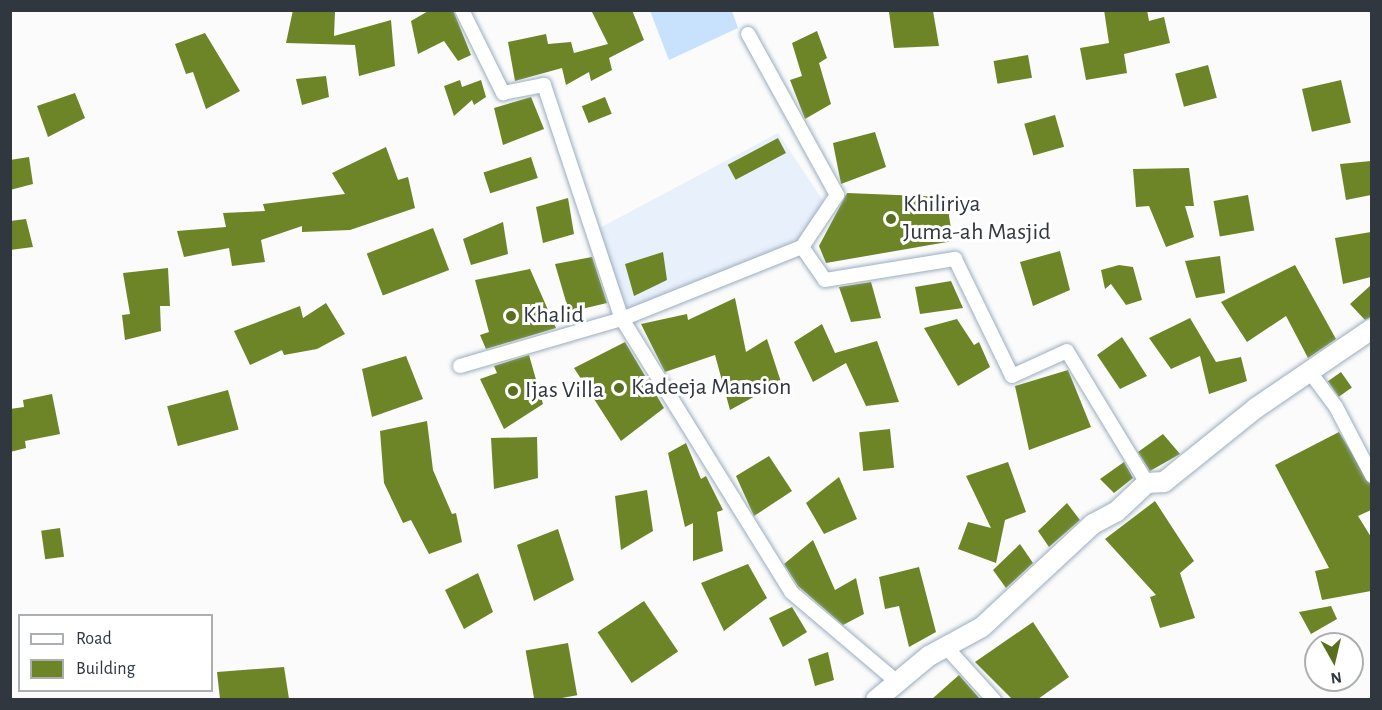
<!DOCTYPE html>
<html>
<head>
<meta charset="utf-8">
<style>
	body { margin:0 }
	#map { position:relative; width:1382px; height:710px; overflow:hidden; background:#fbfbfb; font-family:"Alegreya Sans",sans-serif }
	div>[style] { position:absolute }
	.built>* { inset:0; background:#e7f0fb }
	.green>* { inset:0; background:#c8e1fd }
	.building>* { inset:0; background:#6d8527; transform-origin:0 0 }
	.roads { filter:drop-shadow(0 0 2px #9badbf) drop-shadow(0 0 2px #9badbf) }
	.minor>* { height:14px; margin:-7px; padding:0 7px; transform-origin:7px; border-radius:7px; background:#fff }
	.secondary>* { height:20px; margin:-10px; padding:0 10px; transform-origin:10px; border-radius:10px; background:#fff }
	.dots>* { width:16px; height:16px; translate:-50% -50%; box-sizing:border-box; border:3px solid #fff; border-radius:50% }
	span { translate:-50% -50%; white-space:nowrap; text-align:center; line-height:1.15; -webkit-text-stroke:6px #fff; paint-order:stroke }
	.poi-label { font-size:24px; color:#30373f }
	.left { translate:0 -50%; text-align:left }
	.frame { position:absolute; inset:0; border:12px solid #30373f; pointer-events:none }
	.legend { position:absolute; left:18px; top:614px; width:195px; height:78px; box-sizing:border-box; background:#fff; border:2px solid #acafb2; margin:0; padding:8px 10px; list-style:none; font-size:18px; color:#30373f }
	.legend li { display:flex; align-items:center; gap:12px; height:30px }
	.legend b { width:30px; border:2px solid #acafb2 }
	.north { position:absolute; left:1304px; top:632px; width:60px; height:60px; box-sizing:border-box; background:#fff; border:2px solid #acafb2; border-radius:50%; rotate:172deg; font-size:16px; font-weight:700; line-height:24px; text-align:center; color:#30373f }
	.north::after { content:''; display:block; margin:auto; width:21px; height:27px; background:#5a6f1e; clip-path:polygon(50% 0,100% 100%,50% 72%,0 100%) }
</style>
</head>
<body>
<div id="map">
	<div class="built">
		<div style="clip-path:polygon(778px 133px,824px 202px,800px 242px,628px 312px,596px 230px)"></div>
	</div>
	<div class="green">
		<div style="clip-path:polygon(650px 11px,732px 11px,738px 28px,669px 60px)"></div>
	</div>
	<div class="building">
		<div style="clip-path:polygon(293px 10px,335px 12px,334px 36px,391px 20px,395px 66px,359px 76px,355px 45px,286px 43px)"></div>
		<div style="clip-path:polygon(430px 10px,453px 10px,471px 55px,458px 61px,444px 41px,418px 54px,411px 21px)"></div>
		<div style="clip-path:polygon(591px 10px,632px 10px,644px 40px,609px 58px,612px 70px,591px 81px,589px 72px,566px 85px,562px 68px,515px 81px,508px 42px,546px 34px,548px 44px,571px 42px,574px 53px,608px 44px)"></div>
		<div style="clip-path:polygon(1104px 10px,1147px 10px,1149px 21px,1164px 17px,1170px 43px,1124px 54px,1127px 73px,1086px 80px,1080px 48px,1109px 43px)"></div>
		<div style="clip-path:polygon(933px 11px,939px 46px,894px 48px,889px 12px)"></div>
		<div style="clip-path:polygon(817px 31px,827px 58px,819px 63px,831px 104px,805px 119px,790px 80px,802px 76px,792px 43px)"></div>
		<div style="clip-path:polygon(205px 33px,240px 91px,206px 109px,193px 72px,186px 74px,175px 44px)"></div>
		<div style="left:1028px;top:55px;width:23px;height:35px;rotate:80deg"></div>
		<div style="left:1208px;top:65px;width:34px;height:34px;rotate:75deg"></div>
		<div style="clip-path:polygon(326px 76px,329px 97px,302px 105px,296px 79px)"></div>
		<div style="clip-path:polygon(460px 80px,462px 87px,481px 80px,486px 97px,474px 105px,472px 100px,454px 116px,444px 86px)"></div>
		<div style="left:1341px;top:80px;width:44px;height:40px;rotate:77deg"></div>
		<div style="clip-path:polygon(75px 93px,85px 118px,48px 137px,37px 106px)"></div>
		<div style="clip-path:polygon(531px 97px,544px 129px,503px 145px,494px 108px)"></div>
		<div style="left:605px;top:97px;width:18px;height:25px;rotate:68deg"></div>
		<div style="left:1055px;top:115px;width:33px;height:32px;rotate:74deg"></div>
		<div style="clip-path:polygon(875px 132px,886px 167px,841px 184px,833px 143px)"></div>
		<div style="left:778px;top:138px;width:17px;height:57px;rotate:62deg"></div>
		<div style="clip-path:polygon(386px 147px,398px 180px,408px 177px,415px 208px,350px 230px,302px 232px,302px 226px,261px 240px,265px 262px,232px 266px,229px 248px,184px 257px,177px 231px,226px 227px,223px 213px,265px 211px,263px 204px,345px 194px,332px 173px)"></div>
		<div style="clip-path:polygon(29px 157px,33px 184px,10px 190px,10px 160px)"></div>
		<div style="left:531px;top:157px;width:22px;height:50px;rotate:72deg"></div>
		<div style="clip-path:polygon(1371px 161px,1371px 195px,1346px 200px,1340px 164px)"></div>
		<div style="clip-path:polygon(1189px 168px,1194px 206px,1185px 206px,1194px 237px,1166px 247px,1149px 206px,1136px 207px,1133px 169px)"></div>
		<div style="clip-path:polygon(847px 193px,946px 197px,953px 241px,826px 263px,819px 246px)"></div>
		<div style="left:1248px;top:195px;width:36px;height:35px;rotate:80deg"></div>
		<div style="clip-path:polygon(568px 198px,574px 234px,543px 243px,536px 207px)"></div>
		<div style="clip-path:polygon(26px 219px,33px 247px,10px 250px,10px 221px)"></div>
		<div style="clip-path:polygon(503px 222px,508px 254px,471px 265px,463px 239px)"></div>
		<div style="left:433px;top:228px;width:45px;height:71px;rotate:69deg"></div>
		<div style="clip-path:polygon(1371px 232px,1371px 277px,1343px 284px,1335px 238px)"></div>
		<div style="clip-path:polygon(1060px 251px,1070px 290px,1033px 306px,1020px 262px)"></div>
		<div style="clip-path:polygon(663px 252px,667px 280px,634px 296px,625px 264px)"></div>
		<div style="clip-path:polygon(1220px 256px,1225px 293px,1196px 298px,1185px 261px)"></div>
		<div style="clip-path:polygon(592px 257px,607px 303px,569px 312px,555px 264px)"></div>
		<div style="clip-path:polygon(1119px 265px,1133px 267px,1142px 300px,1126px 305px,1111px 284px,1105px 289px,1101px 270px)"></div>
		<div style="clip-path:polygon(1295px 265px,1336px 339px,1308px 358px,1286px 316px,1247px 342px,1221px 302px)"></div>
		<div style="clip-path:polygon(168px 268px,170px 306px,160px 306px,161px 331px,125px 340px,122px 315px,130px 314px,123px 273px)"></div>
		<div style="clip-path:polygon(530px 269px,556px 328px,486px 349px,480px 335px,489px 332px,475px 280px)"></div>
		<div style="clip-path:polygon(951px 281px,963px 308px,920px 314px,915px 287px)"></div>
		<div style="clip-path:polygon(871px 282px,881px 318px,851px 322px,839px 287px)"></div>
		<div style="clip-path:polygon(1371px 285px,1371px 317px,1365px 320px,1350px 304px)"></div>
		<div style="clip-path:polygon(735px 298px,746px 352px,767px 339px,781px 382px,730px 410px,715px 355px,665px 372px,641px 324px,687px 314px,688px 320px)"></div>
		<div style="clip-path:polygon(326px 303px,345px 334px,317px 349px,284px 355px,282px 350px,250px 365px,234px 331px,300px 306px,303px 318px)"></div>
		<div style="clip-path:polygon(1190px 318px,1216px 362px,1241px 357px,1247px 381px,1209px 394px,1200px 356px,1171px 369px,1149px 338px)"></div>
		<div style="clip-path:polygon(957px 319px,974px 345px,979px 342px,990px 367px,958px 386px,924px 328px)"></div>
		<div style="clip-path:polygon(822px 324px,835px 353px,877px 341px,899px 402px,866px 406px,846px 363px,813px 382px,794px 342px)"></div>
		<div style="clip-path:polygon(1122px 337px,1147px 376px,1120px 389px,1097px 355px)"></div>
		<div style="clip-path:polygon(625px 342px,664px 408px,621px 441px,574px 368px)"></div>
		<div style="clip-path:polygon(529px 355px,543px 404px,504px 429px,480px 379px,497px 373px,494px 366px)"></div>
		<div style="clip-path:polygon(406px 356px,423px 399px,372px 417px,362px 369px)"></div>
		<div style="clip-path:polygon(1068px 370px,1091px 427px,1029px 450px,1015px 386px)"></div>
		<div style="left:1341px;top:372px;width:19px;height:16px;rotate:55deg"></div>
		<div style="left:228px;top:390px;width:41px;height:63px;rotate:75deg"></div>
		<div style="clip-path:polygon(52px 394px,60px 434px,25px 441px,26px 448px,10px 452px,10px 409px,24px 407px,23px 400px)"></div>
		<div style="clip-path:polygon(427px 421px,433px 470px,452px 514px,456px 513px,462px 542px,429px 554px,411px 520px,403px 523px,384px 483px,380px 431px)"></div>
		<div style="left:890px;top:429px;width:39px;height:31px;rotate:84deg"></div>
		<div style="clip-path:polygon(1339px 432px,1371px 485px,1371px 510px,1358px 516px,1371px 537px,1371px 591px,1322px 600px,1315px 571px,1329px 568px,1275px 465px)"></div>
		<div style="clip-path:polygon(1163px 434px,1180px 454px,1150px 471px,1138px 452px)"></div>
		<div style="clip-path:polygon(537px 437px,538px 478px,494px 489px,491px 438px)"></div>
		<div style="clip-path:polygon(686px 443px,701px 479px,706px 476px,723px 510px,717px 512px,723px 551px,693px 561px,693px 523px,685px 527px,668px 453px)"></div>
		<div style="clip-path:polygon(769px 456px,792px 491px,754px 516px,736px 476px)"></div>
		<div style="clip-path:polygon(1008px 462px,1026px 512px,1005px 520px,996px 563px,958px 549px,968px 522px,991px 528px,966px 476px)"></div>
		<div style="clip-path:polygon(1124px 462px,1133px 478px,1114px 493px,1100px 479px)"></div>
		<div style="clip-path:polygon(839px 477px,857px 519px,824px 534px,806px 503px)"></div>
		<div style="clip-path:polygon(647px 490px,653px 531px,621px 550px,615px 496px)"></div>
		<div style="clip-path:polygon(1155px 501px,1194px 561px,1180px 573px,1195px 618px,1160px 628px,1150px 597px,1156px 595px,1105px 539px)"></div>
		<div style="clip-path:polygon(1067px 503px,1080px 520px,1049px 547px,1038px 531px)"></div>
		<div style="left:60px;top:528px;width:29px;height:19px;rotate:82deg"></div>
		<div style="clip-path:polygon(558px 529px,574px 580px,534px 601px,517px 545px)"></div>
		<div style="clip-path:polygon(813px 540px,835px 590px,856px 578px,864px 614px,843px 625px,798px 586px,784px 564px)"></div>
		<div style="clip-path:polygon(1020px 544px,1033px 563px,1006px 588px,993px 570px)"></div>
		<div style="clip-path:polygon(748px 564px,767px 598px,724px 631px,701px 583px)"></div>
		<div style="clip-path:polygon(919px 567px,936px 632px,909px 647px,899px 606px,885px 609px,879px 577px)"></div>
		<div style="clip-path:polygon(478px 573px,493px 612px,464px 629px,445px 590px)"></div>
		<div style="left:644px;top:601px;width:61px;height:56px;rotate:56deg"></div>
		<div style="clip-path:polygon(1331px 606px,1337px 619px,1311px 634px,1299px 612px)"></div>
		<div style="clip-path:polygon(792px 607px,807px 632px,783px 647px,769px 618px)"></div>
		<div style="clip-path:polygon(1033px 622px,1069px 677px,1038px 699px,1012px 699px,975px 662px)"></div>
		<div style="left:568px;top:643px;width:53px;height:43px;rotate:80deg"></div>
		<div style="clip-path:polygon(828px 652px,834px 680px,815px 686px,808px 659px)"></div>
		<div style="clip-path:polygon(284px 667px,289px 699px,220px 699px,217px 672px)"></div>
		<div style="clip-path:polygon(959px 675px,980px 699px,932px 699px)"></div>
	</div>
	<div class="roads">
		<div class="minor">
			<div style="left:462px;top:10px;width:93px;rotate:63.7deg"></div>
			<div style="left:503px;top:93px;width:42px;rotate:-11deg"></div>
			<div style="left:544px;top:85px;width:247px;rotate:71.6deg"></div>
			<div style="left:622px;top:319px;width:194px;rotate:-21.8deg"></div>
			<div style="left:802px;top:247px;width:63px;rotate:-56.1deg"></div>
			<div style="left:837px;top:195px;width:184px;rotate:-118.9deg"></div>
			<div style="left:802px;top:247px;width:40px;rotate:55.1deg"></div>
			<div style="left:825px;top:280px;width:132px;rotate:-9.2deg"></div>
			<div style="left:955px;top:259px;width:130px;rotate:64deg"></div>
			<div style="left:1012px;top:376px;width:60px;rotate:-24.4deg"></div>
			<div style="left:1067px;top:351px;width:154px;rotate:58.8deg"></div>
			<div style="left:460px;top:366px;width:169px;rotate:-16.2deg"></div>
			<div style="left:622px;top:319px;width:321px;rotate:58.2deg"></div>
			<div style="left:791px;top:592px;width:139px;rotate:40.3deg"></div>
			<div style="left:1310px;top:372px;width:44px;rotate:53.4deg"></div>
			<div style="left:1336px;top:407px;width:78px;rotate:62.4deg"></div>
			<div style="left:946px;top:647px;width:72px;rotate:47.8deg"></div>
		</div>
		<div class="secondary">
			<div style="left:876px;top:700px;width:69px;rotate:-39.7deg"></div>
			<div style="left:929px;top:656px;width:60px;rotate:-28.7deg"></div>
			<div style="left:982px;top:627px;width:151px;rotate:-42.9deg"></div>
			<div style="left:1093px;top:524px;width:26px;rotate:-28deg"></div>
			<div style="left:1116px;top:512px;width:42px;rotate:-43.1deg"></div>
			<div style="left:1147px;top:483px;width:17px;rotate:-3deg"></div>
			<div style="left:1164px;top:482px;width:118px;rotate:-38.8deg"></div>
			<div style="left:1256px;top:408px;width:140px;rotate:-34.3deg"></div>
		</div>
	</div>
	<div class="dots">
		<div style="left:891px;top:219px;background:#5a6f1e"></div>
		<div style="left:511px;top:316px;background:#5a6f1e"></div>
		<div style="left:619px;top:388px;background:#5a6f1e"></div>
		<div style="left:513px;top:391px;background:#5a6f1e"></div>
	</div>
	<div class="poi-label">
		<span class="left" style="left:903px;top:219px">Khiliriya<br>Juma-ah Masjid</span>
		<span class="left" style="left:523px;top:316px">Khalid</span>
		<span class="left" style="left:631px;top:388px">Kadeeja Mansion</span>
		<span class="left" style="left:525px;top:391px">Ijas Villa</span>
	</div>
	<div class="frame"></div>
	<ul class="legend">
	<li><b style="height:8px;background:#fff"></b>Road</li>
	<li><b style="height:16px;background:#6d8527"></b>Building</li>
	</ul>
	<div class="north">N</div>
</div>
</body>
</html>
